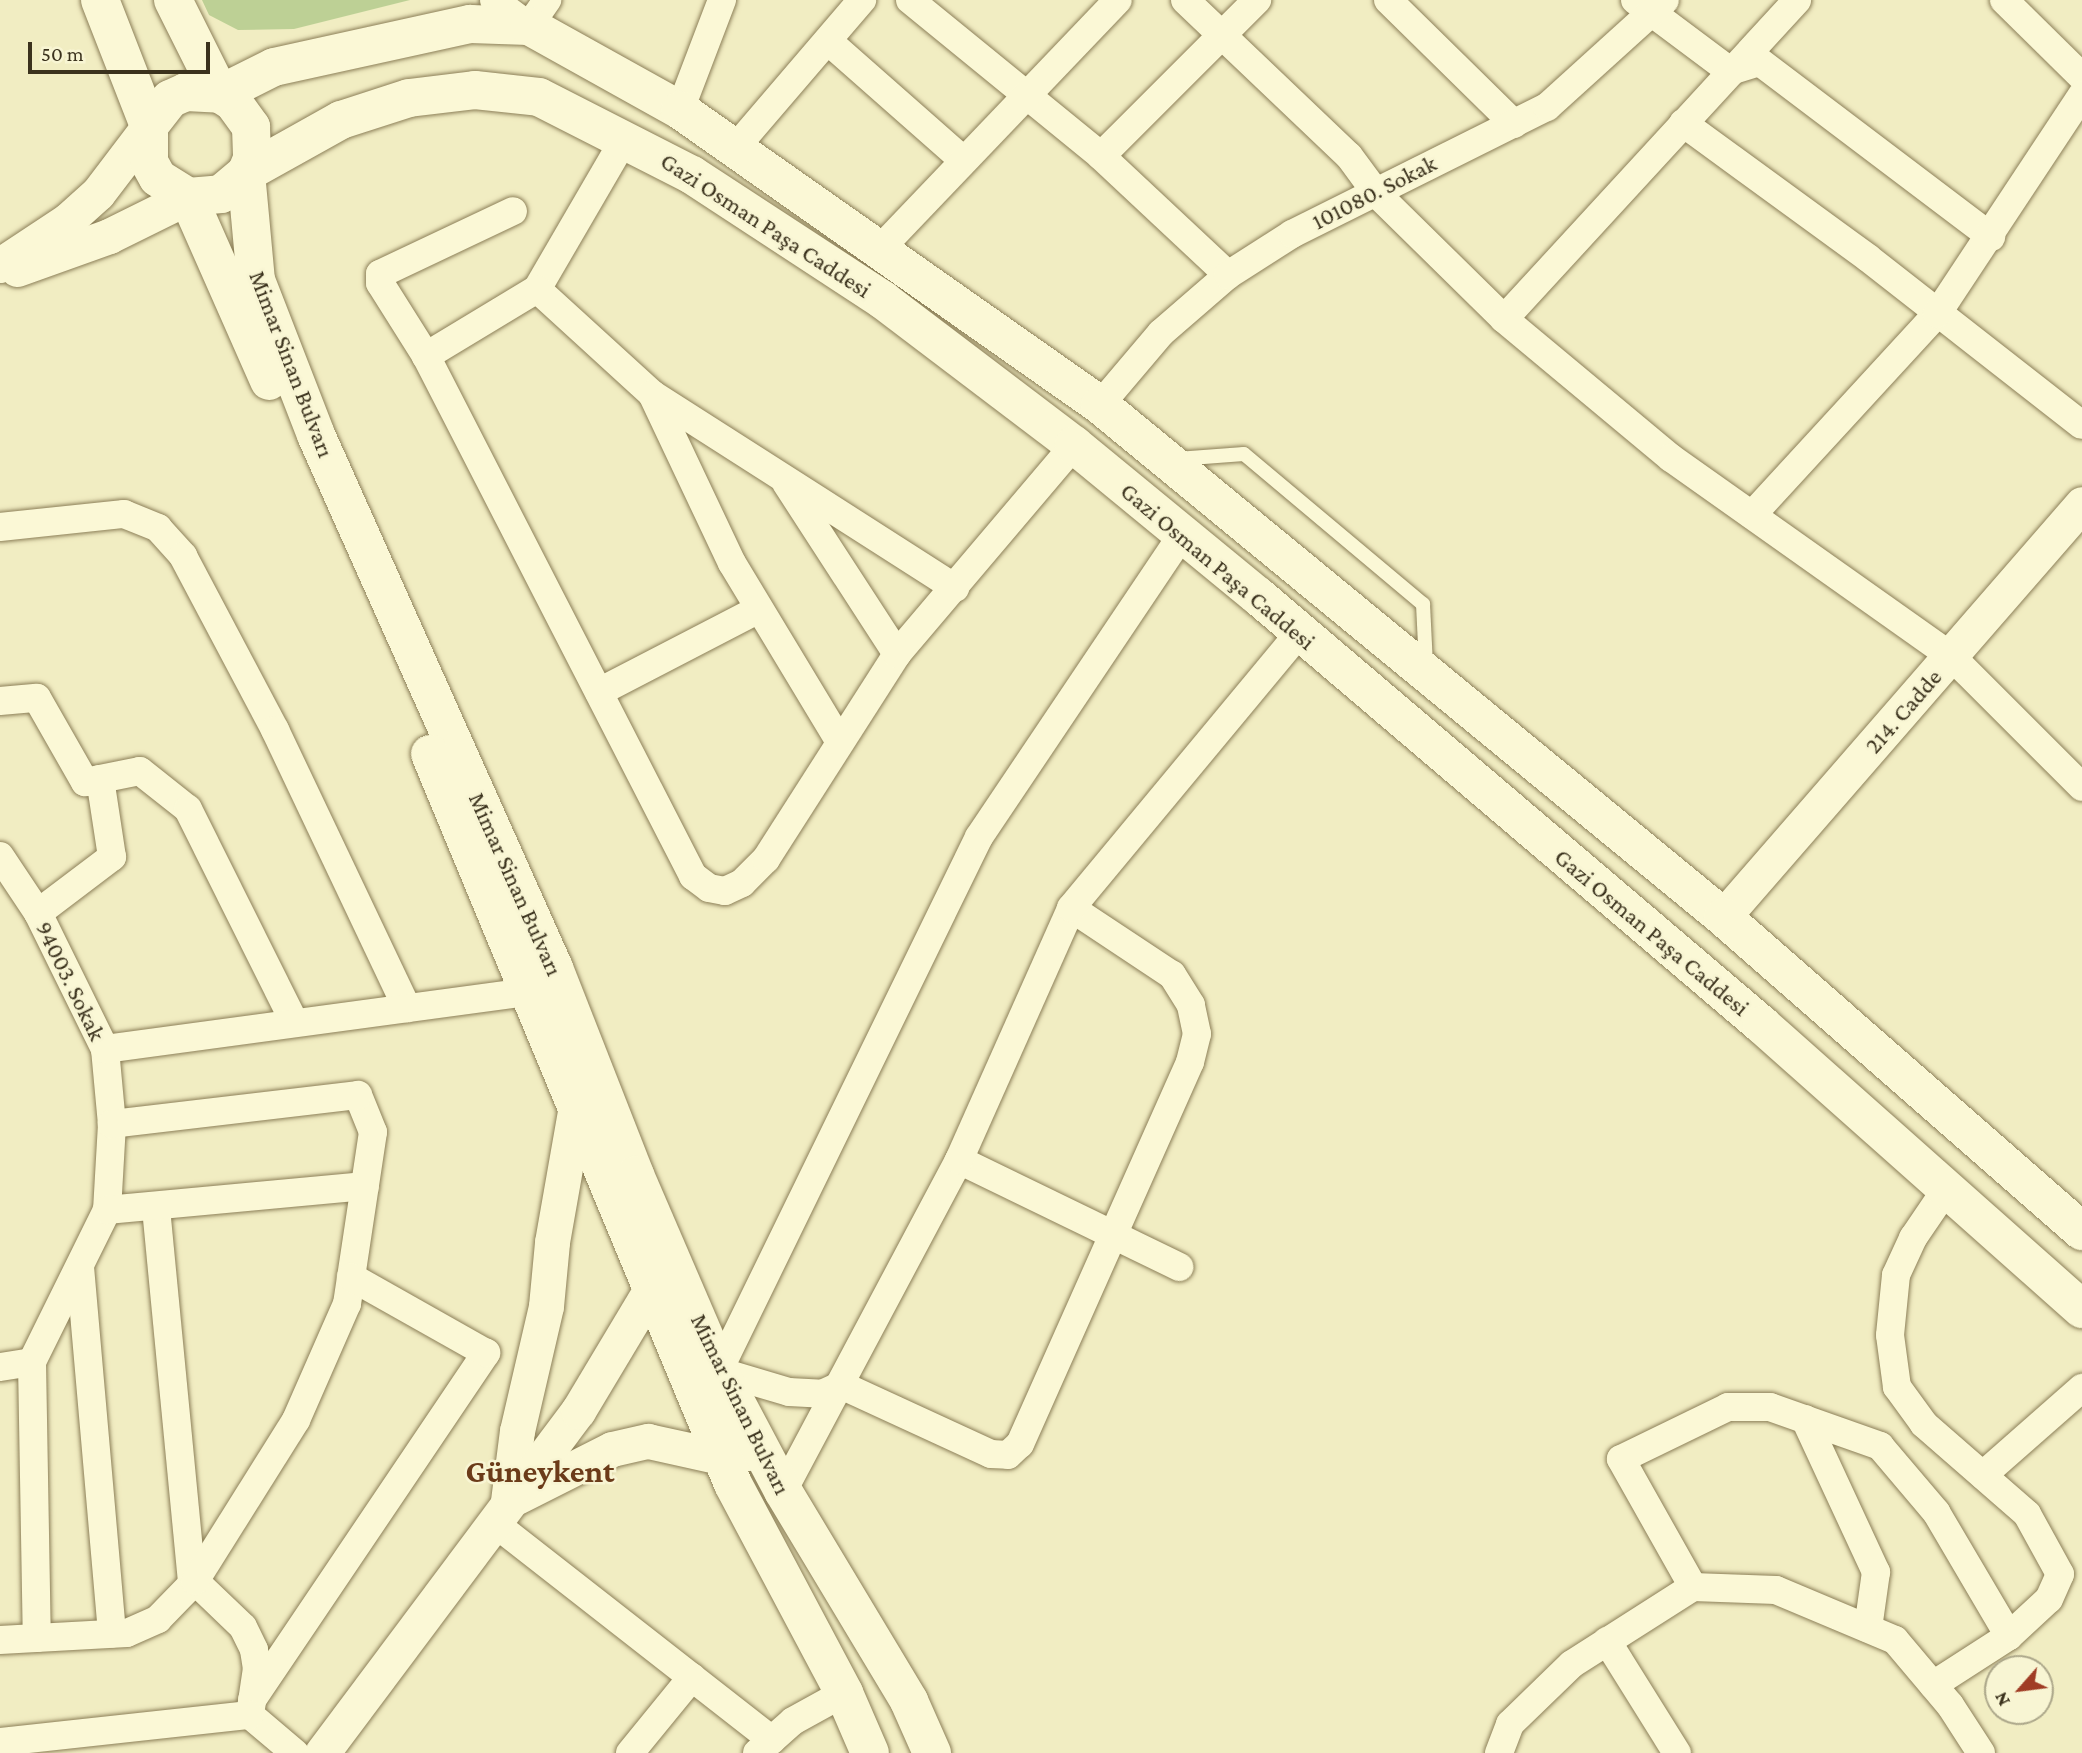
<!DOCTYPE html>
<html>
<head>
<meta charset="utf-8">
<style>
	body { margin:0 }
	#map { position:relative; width:2082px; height:1753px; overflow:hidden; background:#f1edc2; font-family:"Crimson Pro",serif }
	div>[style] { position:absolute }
	.green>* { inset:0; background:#bdd095 }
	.roads { filter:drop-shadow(0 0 2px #8c7f58) drop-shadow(0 0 2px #8c7f58) }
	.service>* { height:14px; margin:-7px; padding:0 7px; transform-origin:7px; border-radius:7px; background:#fbf8d6 }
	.minor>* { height:28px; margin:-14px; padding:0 14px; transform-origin:14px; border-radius:14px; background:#fbf8d6 }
	.tertiary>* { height:35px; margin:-17.5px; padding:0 17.5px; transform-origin:17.5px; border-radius:17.5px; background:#fbf8d6 }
	.secondary>* { height:38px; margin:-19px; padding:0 19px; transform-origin:19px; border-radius:19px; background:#fbf8d6 }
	span { translate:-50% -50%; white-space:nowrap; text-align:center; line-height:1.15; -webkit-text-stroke:5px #f8f5d3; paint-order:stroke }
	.street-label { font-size:24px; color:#3b321d }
	.district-label { font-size:32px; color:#6b3b19; font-weight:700 }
	.north { position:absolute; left:1984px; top:1655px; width:70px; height:70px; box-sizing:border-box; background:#f8f5d3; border:2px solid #aca78a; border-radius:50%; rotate:242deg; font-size:19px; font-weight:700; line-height:28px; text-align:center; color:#3b321d }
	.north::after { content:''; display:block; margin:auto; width:24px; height:32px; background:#a03c24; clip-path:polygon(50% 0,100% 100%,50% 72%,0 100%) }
	.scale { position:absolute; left:28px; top:42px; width:182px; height:32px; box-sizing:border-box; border:4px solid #3b321d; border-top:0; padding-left:9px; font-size:21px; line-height:24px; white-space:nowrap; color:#3b321d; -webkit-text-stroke:5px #f8f5d3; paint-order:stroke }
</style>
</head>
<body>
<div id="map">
	<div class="green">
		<div style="clip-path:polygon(202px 0,410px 0,294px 29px,238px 30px,209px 15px)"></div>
	</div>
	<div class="roads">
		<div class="service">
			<div style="left:1177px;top:459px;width:67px;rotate:-4.3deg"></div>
			<div style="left:1244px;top:454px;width:234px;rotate:40deg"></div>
			<div style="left:1423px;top:604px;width:61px;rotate:87.2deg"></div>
		</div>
		<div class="minor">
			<div style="left:494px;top:0;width:44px;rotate:36.6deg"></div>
			<div style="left:529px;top:26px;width:32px;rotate:-55deg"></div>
			<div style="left:910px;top:0;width:247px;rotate:39.2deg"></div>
			<div style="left:1101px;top:156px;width:174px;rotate:43.1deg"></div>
			<div style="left:1185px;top:0;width:226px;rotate:43.6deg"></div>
			<div style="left:1349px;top:156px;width:47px;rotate:53.6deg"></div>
			<div style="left:1377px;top:194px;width:178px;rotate:44.5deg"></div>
			<div style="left:1504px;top:319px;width:217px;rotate:39.8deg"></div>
			<div style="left:1671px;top:458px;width:343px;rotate:35.3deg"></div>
			<div style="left:1951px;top:656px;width:185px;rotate:45deg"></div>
			<div style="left:1388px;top:0;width:177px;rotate:44.5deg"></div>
			<div style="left:1635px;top:0;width:119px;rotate:36.8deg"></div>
			<div style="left:1730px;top:71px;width:31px;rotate:-17deg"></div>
			<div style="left:1760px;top:62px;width:290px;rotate:37.1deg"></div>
			<div style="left:2004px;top:0;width:110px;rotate:44.6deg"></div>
			<div style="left:828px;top:41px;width:180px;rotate:41.4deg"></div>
			<div style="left:680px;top:110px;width:118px;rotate:-69.1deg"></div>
			<div style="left:1683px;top:123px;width:229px;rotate:36.1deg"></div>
			<div style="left:1868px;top:258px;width:271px;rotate:38deg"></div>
			<div style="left:625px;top:138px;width:175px;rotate:120.2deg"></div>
			<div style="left:537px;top:289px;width:130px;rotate:148.9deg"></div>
			<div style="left:426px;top:356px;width:585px;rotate:62.82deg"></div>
			<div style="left:693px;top:876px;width:20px;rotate:37deg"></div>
			<div style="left:709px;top:888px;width:16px;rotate:11deg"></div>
			<div style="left:725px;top:891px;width:19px;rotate:-25deg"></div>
			<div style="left:742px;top:883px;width:34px;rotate:-45deg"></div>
			<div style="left:766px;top:859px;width:243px;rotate:-57.4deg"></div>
			<div style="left:897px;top:654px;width:274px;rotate:-49.7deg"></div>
			<div style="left:736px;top:147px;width:194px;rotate:-49.4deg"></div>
			<div style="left:1101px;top:156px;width:221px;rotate:-45deg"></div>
			<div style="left:880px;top:249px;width:344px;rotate:-46.3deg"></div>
			<div style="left:537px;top:289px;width:156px;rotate:42.4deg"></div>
			<div style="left:652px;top:394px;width:360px;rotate:32.6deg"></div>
			<div style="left:1504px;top:319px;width:433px;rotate:-47.4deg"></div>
			<div style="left:426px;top:356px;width:86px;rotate:-122.2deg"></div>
			<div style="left:380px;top:283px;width:9px;rotate:-90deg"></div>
			<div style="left:380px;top:274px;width:147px;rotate:-25.3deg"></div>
			<div style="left:652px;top:394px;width:187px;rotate:64.7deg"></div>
			<div style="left:732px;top:563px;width:209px;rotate:58.9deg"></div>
			<div style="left:1100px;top:405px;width:94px;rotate:-49.7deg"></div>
			<div style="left:1161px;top:333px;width:89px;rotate:-40.9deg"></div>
			<div style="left:1228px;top:275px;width:76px;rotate:-32.6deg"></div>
			<div style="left:1292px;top:234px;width:285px;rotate:-26.5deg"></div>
			<div style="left:1547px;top:107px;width:159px;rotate:-42.2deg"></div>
			<div style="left:786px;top:483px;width:204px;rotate:57deg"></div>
			<div style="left:1752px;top:515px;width:273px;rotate:-47.4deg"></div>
			<div style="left:1937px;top:314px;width:263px;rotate:-56.5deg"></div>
			<div style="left:0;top:527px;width:125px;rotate:-6deg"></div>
			<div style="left:124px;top:514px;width:37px;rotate:22deg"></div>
			<div style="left:158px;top:528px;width:38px;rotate:48deg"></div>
			<div style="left:183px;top:556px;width:197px;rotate:62.1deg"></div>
			<div style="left:275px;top:730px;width:308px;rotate:64.6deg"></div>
			<div style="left:599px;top:692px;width:180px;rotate:-27.4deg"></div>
			<div style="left:0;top:701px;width:37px;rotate:-5deg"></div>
			<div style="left:37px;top:698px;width:97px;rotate:60.3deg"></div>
			<div style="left:85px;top:782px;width:56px;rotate:-11.3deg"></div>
			<div style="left:140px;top:771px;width:61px;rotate:38.4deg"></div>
			<div style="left:188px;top:809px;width:238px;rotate:63.5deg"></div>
			<div style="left:0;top:856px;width:69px;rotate:56.3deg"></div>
			<div style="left:38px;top:913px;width:152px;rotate:63.8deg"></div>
			<div style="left:105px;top:1049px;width:75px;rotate:84.7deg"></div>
			<div style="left:112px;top:1124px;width:86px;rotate:93.3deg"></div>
			<div style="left:107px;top:1210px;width:169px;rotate:116.3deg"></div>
			<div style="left:32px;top:1362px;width:32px;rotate:171deg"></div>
			<div style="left:38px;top:913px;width:93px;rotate:-37.1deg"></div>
			<div style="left:112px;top:857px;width:79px;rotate:-98.7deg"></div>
			<div style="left:105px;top:1049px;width:426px;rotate:-7.7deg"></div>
			<div style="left:959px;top:1160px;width:245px;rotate:25.9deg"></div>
			<div style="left:156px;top:1208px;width:379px;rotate:84.5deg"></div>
			<div style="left:107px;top:1210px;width:259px;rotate:-5.3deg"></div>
			<div style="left:80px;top:1267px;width:368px;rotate:85deg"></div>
			<div style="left:32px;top:1362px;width:276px;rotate:89deg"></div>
			<div style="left:708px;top:1368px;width:84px;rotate:16.5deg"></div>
			<div style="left:789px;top:1392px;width:33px;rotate:3deg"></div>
			<div style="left:822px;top:1394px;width:21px;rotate:-25deg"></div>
			<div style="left:841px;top:1385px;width:165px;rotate:24.7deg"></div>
			<div style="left:991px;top:1454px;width:17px;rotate:3deg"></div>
			<div style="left:1008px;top:1455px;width:16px;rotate:-43deg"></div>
			<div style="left:1020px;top:1444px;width:418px;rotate:-66deg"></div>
			<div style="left:1190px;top:1062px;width:29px;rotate:-76deg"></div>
			<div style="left:1197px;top:1034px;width:30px;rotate:-102deg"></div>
			<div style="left:1191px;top:1005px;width:36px;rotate:-122deg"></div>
			<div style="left:1172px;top:975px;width:121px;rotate:-146.4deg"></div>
			<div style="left:719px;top:1370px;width:593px;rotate:-64deg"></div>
			<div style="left:979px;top:837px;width:364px;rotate:-56.1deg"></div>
			<div style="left:1805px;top:1419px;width:169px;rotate:65.1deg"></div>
			<div style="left:1876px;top:1572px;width:57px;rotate:98.1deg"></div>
			<div style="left:1983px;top:1475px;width:132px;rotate:-41.3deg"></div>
			<div style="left:783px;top:1491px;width:375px;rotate:-62deg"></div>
			<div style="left:959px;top:1160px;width:276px;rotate:-66deg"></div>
			<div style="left:1071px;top:908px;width:357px;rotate:-50.3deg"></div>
			<div style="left:493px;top:1522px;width:354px;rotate:38deg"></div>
			<div style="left:195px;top:1581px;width:66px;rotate:43.8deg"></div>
			<div style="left:243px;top:1627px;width:25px;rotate:64deg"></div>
			<div style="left:254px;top:1650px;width:18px;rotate:81deg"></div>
			<div style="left:257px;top:1668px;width:48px;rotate:98.5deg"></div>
			<div style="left:250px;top:1715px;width:59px;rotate:40.2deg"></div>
			<div style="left:1693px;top:1587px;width:147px;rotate:-119.4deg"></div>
			<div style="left:1621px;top:1459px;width:119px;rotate:-25.9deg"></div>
			<div style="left:1728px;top:1407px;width:42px"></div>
			<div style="left:1770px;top:1407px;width:117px;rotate:19.5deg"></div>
			<div style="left:1880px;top:1446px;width:87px;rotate:49.7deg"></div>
			<div style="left:1936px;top:1512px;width:144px;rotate:59.5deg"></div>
			<div style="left:0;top:1640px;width:127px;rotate:-3.2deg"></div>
			<div style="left:127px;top:1633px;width:34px;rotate:-24deg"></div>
			<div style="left:158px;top:1619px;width:53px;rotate:-45.8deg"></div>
			<div style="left:195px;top:1581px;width:190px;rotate:-57.9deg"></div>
			<div style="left:296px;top:1420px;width:127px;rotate:-66.3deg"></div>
			<div style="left:347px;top:1304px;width:174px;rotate:-81.4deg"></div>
			<div style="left:373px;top:1132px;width:40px;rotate:-112deg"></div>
			<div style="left:358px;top:1095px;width:248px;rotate:173.3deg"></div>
			<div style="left:1607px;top:1641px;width:132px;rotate:58deg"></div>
			<div style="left:1933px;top:1685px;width:90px;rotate:-32.8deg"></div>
			<div style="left:2009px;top:1636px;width:54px;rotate:-42.8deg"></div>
			<div style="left:2049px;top:1599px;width:27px;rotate:-66deg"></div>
			<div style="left:2060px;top:1574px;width:68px;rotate:-118.8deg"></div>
			<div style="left:2027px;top:1514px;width:137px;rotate:-138.9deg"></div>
			<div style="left:1924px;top:1424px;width:46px;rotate:-126.1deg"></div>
			<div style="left:1897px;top:1387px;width:52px;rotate:-97.7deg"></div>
			<div style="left:1890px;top:1335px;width:60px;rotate:-84.3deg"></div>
			<div style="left:1896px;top:1275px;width:41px;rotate:-65.3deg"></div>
			<div style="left:1913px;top:1238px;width:60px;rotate:-55.8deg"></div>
			<div style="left:252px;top:1700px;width:419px;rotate:-56deg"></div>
			<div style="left:486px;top:1353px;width:155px;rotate:-150.6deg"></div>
			<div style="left:0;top:1742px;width:251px;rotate:-6.2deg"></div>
			<div style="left:630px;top:1753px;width:98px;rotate:-50.8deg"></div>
			<div style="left:757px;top:1753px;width:48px;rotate:-41.6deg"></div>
			<div style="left:793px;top:1721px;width:58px;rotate:-28.8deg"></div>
			<div style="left:1499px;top:1753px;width:31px;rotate:-69deg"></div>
			<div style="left:1510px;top:1724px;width:86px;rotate:-44.1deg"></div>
			<div style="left:1572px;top:1664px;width:143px;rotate:-32.5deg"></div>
			<div style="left:1693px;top:1587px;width:83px;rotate:2.1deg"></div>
			<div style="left:1776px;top:1590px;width:129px;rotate:22.8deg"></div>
			<div style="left:1895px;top:1640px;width:85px;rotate:49.8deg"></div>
			<div style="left:1950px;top:1705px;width:57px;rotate:57.1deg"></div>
		</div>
		<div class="tertiary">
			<div style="left:0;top:265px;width:82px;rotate:-33.5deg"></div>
			<div style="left:68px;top:220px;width:40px;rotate:-42deg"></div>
			<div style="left:98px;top:193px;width:84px;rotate:-52.7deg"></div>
			<div style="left:17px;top:269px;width:98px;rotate:-19.7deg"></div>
			<div style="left:109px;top:236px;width:88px;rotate:-26.3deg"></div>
			<div style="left:1723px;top:917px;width:547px;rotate:-49deg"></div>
			<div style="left:517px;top:1497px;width:106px;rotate:-26.8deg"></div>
			<div style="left:612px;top:1449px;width:37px;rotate:-13deg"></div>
			<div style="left:648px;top:1441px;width:75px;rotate:12.4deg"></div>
			<div style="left:721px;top:1457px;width:40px;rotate:-8.5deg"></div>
			<div style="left:508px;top:1501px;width:71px;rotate:-82.7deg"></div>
			<div style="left:517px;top:1431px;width:128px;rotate:-76.9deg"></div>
			<div style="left:546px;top:1306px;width:64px;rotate:-84.6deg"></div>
			<div style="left:552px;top:1242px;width:133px;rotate:-80deg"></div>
			<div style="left:322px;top:1753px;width:427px;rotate:-53.2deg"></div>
			<div style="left:578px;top:1411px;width:165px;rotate:-59.1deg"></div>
		</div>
		<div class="secondary">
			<div style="left:100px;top:0;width:135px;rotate:68.7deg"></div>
			<div style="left:149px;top:126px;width:36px;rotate:90deg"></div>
			<div style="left:149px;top:162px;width:18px;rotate:61deg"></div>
			<div style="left:158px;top:178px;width:36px;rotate:32deg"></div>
			<div style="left:188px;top:197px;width:33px;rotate:-5deg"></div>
			<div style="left:221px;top:194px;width:33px;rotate:-40deg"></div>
			<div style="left:246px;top:173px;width:109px;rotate:-29.2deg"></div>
			<div style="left:341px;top:120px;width:71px;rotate:-17.9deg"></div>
			<div style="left:409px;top:98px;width:66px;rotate:-6.9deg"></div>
			<div style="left:475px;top:90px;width:64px;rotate:6.2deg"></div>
			<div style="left:539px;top:97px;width:172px;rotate:27deg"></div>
			<div style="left:692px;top:175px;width:228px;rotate:33.2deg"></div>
			<div style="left:883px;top:300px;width:240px;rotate:37.2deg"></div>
			<div style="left:1074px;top:445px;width:238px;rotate:39.4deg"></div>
			<div style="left:1258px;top:596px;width:662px;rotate:40.4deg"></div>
			<div style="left:1762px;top:1025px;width:428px;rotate:41.6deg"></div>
			<div style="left:173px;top:0;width:105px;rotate:63.4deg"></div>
			<div style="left:220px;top:94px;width:15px;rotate:32deg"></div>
			<div style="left:233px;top:102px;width:31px;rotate:54deg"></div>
			<div style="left:251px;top:127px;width:32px;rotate:88deg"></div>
			<div style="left:252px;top:159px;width:15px;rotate:113deg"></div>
			<div style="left:246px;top:173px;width:107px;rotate:84.7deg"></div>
			<div style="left:256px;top:280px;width:166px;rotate:68.8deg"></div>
			<div style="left:316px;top:435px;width:584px;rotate:65.94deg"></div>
			<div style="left:554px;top:968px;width:222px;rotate:68.6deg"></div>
			<div style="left:635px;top:1175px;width:212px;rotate:66.7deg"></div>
			<div style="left:719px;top:1370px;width:137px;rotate:62.1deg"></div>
			<div style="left:783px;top:1491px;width:245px;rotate:59deg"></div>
			<div style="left:909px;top:1701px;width:57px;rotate:66.1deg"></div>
			<div style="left:220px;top:94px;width:60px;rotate:-26.6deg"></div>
			<div style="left:274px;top:67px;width:201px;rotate:-12.4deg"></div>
			<div style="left:470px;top:24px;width:59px;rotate:1.9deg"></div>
			<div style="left:529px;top:26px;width:173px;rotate:29.1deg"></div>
			<div style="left:680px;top:110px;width:513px;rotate:35.08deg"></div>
			<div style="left:1100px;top:405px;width:806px;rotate:39.41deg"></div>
			<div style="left:1723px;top:917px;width:477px;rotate:41.2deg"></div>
			<div style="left:149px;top:126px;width:34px;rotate:-52deg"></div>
			<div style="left:170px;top:99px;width:17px;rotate:-24deg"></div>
			<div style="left:186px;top:92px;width:34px;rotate:3deg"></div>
			<div style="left:188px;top:197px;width:201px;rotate:66.2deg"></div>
			<div style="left:430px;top:754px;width:790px;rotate:67.46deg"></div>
			<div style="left:733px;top:1484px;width:237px;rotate:62deg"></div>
			<div style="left:844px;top:1693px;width:65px;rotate:66.6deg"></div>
		</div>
	</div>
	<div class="street-label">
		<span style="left:1374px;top:192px;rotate:-27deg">101080. Sokak</span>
		<span style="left:766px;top:225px;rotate:33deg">Gazi Osman Paşa Caddesi</span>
		<span style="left:292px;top:364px;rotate:69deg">Mimar Sinan Bulvarı</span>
		<span style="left:1218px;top:566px;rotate:40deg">Gazi Osman Paşa Caddesi</span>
		<span style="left:1903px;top:711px;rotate:-49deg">214. Cadde</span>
		<span style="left:516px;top:884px;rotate:66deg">Mimar Sinan Bulvarı</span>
		<span style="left:1652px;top:932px;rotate:40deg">Gazi Osman Paşa Caddesi</span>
		<span style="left:71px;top:981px;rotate:64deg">94003. Sokak</span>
		<span style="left:741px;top:1404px;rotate:64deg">Mimar Sinan Bulvarı</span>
	</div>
	<div class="district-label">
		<span style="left:540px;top:1471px">Güneykent</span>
	</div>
	<div class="north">N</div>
	<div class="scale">50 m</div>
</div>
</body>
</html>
